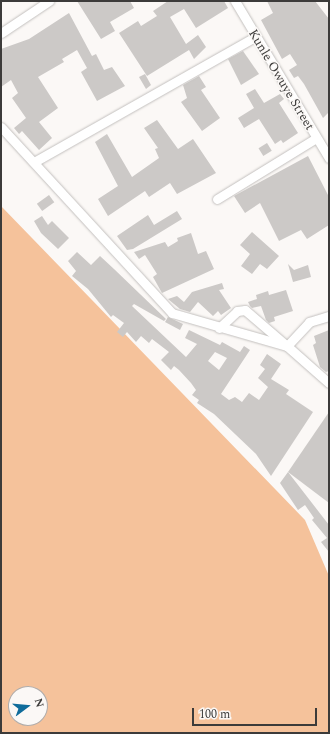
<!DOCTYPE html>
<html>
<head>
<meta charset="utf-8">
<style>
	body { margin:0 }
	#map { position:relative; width:330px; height:734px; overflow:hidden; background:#fbf8f6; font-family:Spectral,serif }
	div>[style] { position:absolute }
	.water>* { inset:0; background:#f5c29b }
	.building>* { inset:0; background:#ccc9c7; transform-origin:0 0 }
	.roads { filter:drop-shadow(0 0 1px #c3c0be) drop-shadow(0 0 1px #c3c0be) }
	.street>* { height:9px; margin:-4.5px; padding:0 4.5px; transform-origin:4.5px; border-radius:4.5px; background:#fff }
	span { translate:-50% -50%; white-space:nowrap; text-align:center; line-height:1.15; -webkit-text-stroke:3px #fbf8f6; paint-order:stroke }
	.street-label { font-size:13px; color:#3c3b3a }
	.frame { position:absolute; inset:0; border:2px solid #3c3b3a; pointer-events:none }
	.north { position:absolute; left:8px; top:686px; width:40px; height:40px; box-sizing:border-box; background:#fbf8f6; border:1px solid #afacab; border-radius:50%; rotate:74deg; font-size:11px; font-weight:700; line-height:16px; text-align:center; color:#3c3b3a }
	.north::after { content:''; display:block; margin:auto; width:14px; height:18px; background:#106c9b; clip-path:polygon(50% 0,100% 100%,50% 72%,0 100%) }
	.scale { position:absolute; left:192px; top:708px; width:125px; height:18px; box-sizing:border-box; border:2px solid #3c3b3a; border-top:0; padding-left:5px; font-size:12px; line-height:14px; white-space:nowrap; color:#3c3b3a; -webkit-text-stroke:3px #fbf8f6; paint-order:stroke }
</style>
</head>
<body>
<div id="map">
	<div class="water">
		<div style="clip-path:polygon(evenodd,1px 206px,305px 520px,329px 576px,329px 733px,1px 733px,1px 206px,16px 694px,40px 694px,40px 718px,16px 718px,16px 694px)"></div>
	</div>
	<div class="building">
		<div style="clip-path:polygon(77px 1px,130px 1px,134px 8px,110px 22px,115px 31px,101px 39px)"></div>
		<div style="clip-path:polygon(168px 1px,224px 1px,228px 8px,196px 28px,184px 9px,170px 17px,186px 44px,198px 35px,206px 47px,194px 59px,189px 50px,147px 76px,119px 33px,138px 21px,141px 26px,157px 16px,153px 11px)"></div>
		<div style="clip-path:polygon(267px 1px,315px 1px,329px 19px,329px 112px,323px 118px,304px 84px,298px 76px,294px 78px,289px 70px,297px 65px,290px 54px,282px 59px,261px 20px,273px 13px)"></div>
		<div style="clip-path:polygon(69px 13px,92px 56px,96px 54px,104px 70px,112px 67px,125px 86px,97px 101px,81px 72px,87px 68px,77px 50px,62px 59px,64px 62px,38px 77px,58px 108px,39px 122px,52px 138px,39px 150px,22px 131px,19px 134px,14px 128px,26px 118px,12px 98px,18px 93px,11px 80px,1px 87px,1px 49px,29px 39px)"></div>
		<div style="clip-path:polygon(243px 51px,259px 74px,241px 85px,228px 59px)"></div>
		<div style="clip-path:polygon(145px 74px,151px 85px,146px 89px,139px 77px)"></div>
		<div style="clip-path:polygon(199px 76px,206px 87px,201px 90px,220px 118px,202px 131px,181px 102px,187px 98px,183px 85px)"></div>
		<div style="clip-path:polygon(255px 89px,264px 103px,280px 94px,284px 99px,279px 103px,298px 133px,283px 143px,281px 140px,275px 144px,259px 119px,244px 128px,238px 118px,254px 108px,246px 94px)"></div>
		<div style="clip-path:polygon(157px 120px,178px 149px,193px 139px,216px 173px,177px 194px,170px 183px,149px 197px,145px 191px,108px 216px,98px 199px,118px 186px,95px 142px,107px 134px,132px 177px,159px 158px,155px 149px,158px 148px,144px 128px)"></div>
		<div style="left:267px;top:143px;width:9px;height:10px;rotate:58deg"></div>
		<div style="clip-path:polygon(308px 156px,329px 197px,329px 225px,307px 239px,301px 230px,279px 241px,260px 203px,245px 213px,234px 196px)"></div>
		<div style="left:49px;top:195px;width:9px;height:15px;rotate:54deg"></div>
		<div style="clip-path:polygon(177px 211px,182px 219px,133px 249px,127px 250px,117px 236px,148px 215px,154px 225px)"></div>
		<div style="clip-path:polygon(42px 216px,48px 225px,52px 221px,69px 238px,58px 249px,41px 233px,34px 221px)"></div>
		<div style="clip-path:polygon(252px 232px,279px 256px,267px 269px,260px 264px,252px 274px,241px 266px,250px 254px,240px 245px)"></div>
		<div style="clip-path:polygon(191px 233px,198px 254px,206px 251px,214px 269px,162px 293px,153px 277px,157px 274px,145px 255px,139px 259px,134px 252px,165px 242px,168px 247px,178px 241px,177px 238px)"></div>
		<div style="clip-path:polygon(evenodd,77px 252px,91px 265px,100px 256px,114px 269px,166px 319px,164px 321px,134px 304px,132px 306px,186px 357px,197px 344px,185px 338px,189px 330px,220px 345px,222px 342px,240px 352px,244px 346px,250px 350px,221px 394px,229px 400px,235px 397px,242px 402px,249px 393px,259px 400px,268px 387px,258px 378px,265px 369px,260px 365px,267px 354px,281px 364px,271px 379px,289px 390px,286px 394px,313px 412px,271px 476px,256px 454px,214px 414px,197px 403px,199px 400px,192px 395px,196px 390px,191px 383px,179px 370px,174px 366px,171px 370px,161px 360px,169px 352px,152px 339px,149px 343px,141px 336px,136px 342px,127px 332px,123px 337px,117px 332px,124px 323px,113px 315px,111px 317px,88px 289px,72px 276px,76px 271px,68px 261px,77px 252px,215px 352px,227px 358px,219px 370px,208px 361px,215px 352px)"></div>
		<div style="clip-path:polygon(288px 264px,294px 270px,308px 265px,311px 277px,293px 282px)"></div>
		<div style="clip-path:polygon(222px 283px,224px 289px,219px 290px,231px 308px,221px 315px,218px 311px,213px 316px,198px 302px,190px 312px,180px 309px,168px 299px,177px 296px,184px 302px,192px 292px)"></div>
		<div style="clip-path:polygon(286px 290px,293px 311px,274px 317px,275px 321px,269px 323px,266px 320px,261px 306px,252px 308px,250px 306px,248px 302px,257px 299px,256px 295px,268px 291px,269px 295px)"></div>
		<div style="clip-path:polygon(168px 317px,183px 324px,180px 330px,165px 322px)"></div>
		<div style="clip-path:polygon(329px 330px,329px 371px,326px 372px,320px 367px,313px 345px,316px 343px,314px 336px)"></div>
		<div style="clip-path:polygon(329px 412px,329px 503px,288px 472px)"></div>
		<div style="clip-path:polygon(288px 472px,329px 525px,329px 552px,321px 542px,327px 538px,312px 520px,314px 518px,305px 505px,298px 510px,280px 483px)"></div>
	</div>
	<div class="roads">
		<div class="street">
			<div style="left:235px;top:1px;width:183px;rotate:59.1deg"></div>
			<div style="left:1px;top:33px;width:58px;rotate:-33.7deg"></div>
			<div style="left:1px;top:127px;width:253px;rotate:47.4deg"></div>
			<div style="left:172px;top:313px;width:120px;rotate:16deg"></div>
			<div style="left:287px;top:346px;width:56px;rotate:41.4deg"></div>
			<div style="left:34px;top:162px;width:254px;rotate:-29.5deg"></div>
			<div style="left:217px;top:199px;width:116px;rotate:-31.6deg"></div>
			<div style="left:219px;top:328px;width:25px;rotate:-43deg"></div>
			<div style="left:237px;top:311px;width:8px;rotate:-7deg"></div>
			<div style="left:245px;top:310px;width:55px;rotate:40.6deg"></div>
			<div style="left:287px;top:346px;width:33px;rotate:-47deg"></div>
			<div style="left:309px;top:322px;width:21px;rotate:-17deg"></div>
		</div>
	</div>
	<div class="street-label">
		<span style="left:281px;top:80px;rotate:59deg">Kunle Owuye Street</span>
	</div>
	<div class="frame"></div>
	<div class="north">N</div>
	<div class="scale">100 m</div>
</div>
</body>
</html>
